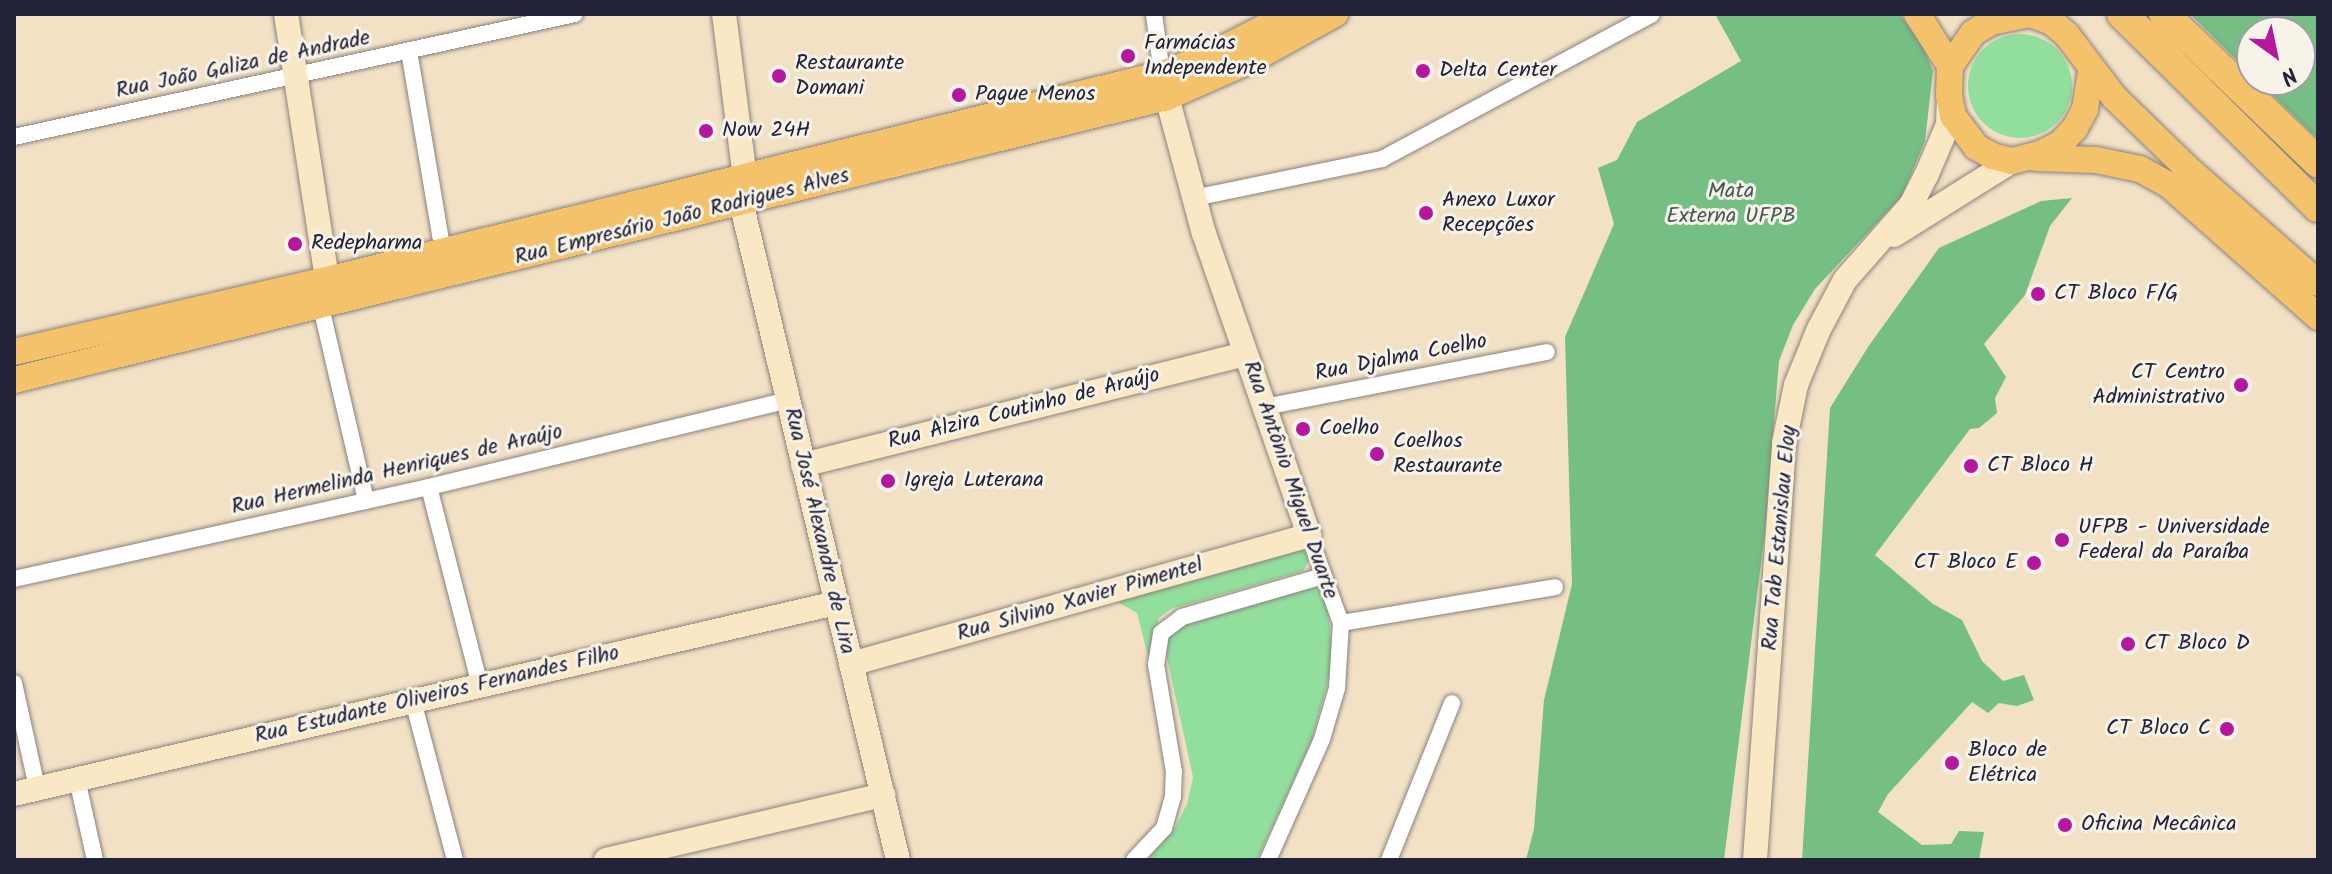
<!DOCTYPE html>
<html>
<head>
<meta charset="utf-8">
<style>
	body { margin:0 }
	#map { position:relative; width:2332px; height:874px; overflow:hidden; background:#f2e1c5; font-family:Kalam,sans-serif }
	div>[style] { position:absolute }
	.green>* { inset:0; background:#92df9d }
	.round { border-radius:50% }
	.forest>* { inset:0; background:#75be84 }
	.roads { filter:drop-shadow(0 0 2px #8a8280) drop-shadow(0 0 2px #8a8280) }
	.street>* { height:16px; margin:-8px; padding:0 8px; transform-origin:8px; border-radius:8px; background:#fff }
	.secondary>* { height:24px; margin:-12px; padding:0 12px; transform-origin:12px; border-radius:12px; background:#fae7c3 }
	.primary>* { height:26px; margin:-13px; padding:0 13px; transform-origin:13px; border-radius:13px; background:#f3c26a }
	.highway>* { height:30px; margin:-15px; padding:0 15px; transform-origin:15px; border-radius:15px; background:#f3c26a }
	.dots>* { width:22px; height:22px; translate:-50% -50%; box-sizing:border-box; border:4px solid #f7f3e8; border-radius:50% }
	span { translate:-50% -50%; white-space:nowrap; text-align:center; line-height:1.15; -webkit-text-stroke:6px #f7f3e8; paint-order:stroke }
	.poi-label { font-size:22px; color:#22223b }
	.left { translate:0 -50%; text-align:left }
	.right { translate:-100% -50%; text-align:right }
	.street-label { font-size:22px; color:#22223b }
	.park-label { font-size:22px; color:#445b58 }
	.frame { position:absolute; inset:0; border:16px solid #22223b; pointer-events:none }
	.north { position:absolute; left:2236px; top:16px; width:80px; height:80px; box-sizing:border-box; background:#f7f3e8; border:2px solid #a29fa3; border-radius:50%; rotate:147deg; font-size:22px; font-weight:700; line-height:32px; text-align:center; color:#22223b }
	.north::after { content:''; display:block; margin:auto; width:28px; height:36px; background:#b5179e; clip-path:polygon(50% 0,100% 100%,50% 72%,0 100%) }
</style>
</head>
<body>
<div id="map">
	<div class="green">
		<div class="round" style="left:1968px;top:34px;width:104px;height:104px"></div>
		<div style="clip-path:polygon(1302px 549px,1310px 558px,1303px 571px,1171px 609px,1159px 618px,1148px 656px,1137px 613px,1109px 597px)"></div>
		<div style="clip-path:polygon(1307px 585px,1318px 586px,1328px 610px,1332px 647px,1330px 674px,1312px 740px,1257px 860px,1147px 860px,1175px 828px,1187px 804px,1193px 777px,1165px 649px,1170px 629px)"></div>
	</div>
	<div class="forest">
		<div style="clip-path:polygon(1715px 14px,1900px 14px,1923px 46px,1933px 71px,1925px 141px,1902px 196px,1815px 289px,1793px 325px,1779px 361px,1765px 531px,1724px 860px,1526px 860px,1534px 829px,1544px 700px,1572px 584px,1565px 337px,1614px 224px,1598px 168px,1617px 160px,1637px 122px,1741px 61px)"></div>
		<div style="clip-path:polygon(2190px 14px,2318px 14px,2318px 139px,2257px 80px,2300px 80px,2300px 32px,2252px 32px,2252px 75px)"></div>
		<div style="clip-path:polygon(2072px 198px,2050px 226px,2025px 295px,1984px 344px,2006px 377px,1995px 398px,1997px 413px,1979px 428px,1970px 429px,1875px 555px,1933px 604px,1962px 620px,1982px 661px,2003px 681px,2024px 675px,2034px 700px,2017px 706px,1999px 703px,1988px 713px,1972px 702px,1888px 794px,1878px 812px,1922px 845px,1951px 844px,1959px 831px,1984px 832px,1979px 860px,1802px 860px,1830px 408px,1868px 347px,1939px 248px,2041px 201px)"></div>
	</div>
	<div class="roads">
		<div class="street">
			<div style="left:1154px;top:14px;width:61px;rotate:82.4deg"></div>
			<div style="left:409px;top:51px;width:203px;rotate:80.4deg"></div>
			<div style="left:14px;top:137px;width:574px;rotate:-12.37deg"></div>
			<div style="left:1194px;top:198px;width:192px;rotate:-11.7deg"></div>
			<div style="left:1382px;top:159px;width:306px;rotate:-28.2deg"></div>
			<div style="left:321px;top:307px;width:199px;rotate:76.9deg"></div>
			<div style="left:1264px;top:407px;width:288px;rotate:-11deg"></div>
			<div style="left:429px;top:487px;width:204px;rotate:75.6deg"></div>
			<div style="left:14px;top:579px;width:425px;rotate:-12.5deg"></div>
			<div style="left:429px;top:487px;width:369px;rotate:-13.6deg"></div>
			<div style="left:1341px;top:623px;width:217px;rotate:-9.5deg"></div>
			<div style="left:14px;top:683px;width:107px;rotate:77.6deg"></div>
			<div style="left:413px;top:701px;width:164px;rotate:75.2deg"></div>
			<div style="left:77px;top:779px;width:83px;rotate:77.5deg"></div>
			<div style="left:1134px;top:860px;width:44px;rotate:-46.8deg"></div>
			<div style="left:1164px;top:828px;width:33px;rotate:-74deg"></div>
			<div style="left:1173px;top:796px;width:24px;rotate:-88deg"></div>
			<div style="left:1174px;top:772px;width:109px;rotate:-99.5deg"></div>
			<div style="left:1156px;top:665px;width:32px;rotate:-81deg"></div>
			<div style="left:1161px;top:633px;width:26px;rotate:-37deg"></div>
			<div style="left:1182px;top:617px;width:147px;rotate:-16.2deg"></div>
			<div style="left:1268px;top:860px;width:133px;rotate:-65.9deg"></div>
			<div style="left:1322px;top:739px;width:53px;rotate:-73.6deg"></div>
			<div style="left:1337px;top:688px;width:65px;rotate:-86.5deg"></div>
			<div style="left:1341px;top:623px;width:94px;rotate:-110deg"></div>
			<div style="left:1389px;top:860px;width:169px;rotate:-68.1deg"></div>
		</div>
		<div class="secondary">
			<div style="left:286px;top:14px;width:269px;rotate:81.2deg"></div>
			<div style="left:724px;top:14px;width:165px;rotate:82.7deg"></div>
			<div style="left:745px;top:178px;width:24px;rotate:99deg"></div>
			<div style="left:741px;top:202px;width:676px;rotate:76.58deg"></div>
			<div style="left:1894px;top:235px;width:139px;rotate:-32.1deg"></div>
			<div style="left:803px;top:465px;width:456px;rotate:-14.1deg"></div>
			<div style="left:851px;top:664px;width:476px;rotate:-15.7deg"></div>
			<div style="left:1309px;top:535px;width:319px;rotate:-109.2deg"></div>
			<div style="left:1204px;top:234px;width:142px;rotate:-105.1deg"></div>
			<div style="left:14px;top:794px;width:844px;rotate:-13.08deg"></div>
			<div style="left:606px;top:860px;width:285px;rotate:-13.2deg"></div>
			<div style="left:1755px;top:860px;width:418px;rotate:-86deg"></div>
			<div style="left:1784px;top:443px;width:59px;rotate:-78.3deg"></div>
			<div style="left:1796px;top:385px;width:61px;rotate:-67.7deg"></div>
			<div style="left:1819px;top:329px;width:55px;rotate:-62deg"></div>
			<div style="left:1845px;top:280px;width:100px;rotate:-48.7deg"></div>
			<div style="left:1911px;top:205px;width:33px;rotate:-63deg"></div>
			<div style="left:1926px;top:176px;width:56px;rotate:-66.7deg"></div>
			<div style="left:1948px;top:125px;width:28px;rotate:-88deg"></div>
		</div>
		<div class="primary">
			<div style="left:1917px;top:14px;width:62px;rotate:57.6deg"></div>
			<div style="left:2029px;top:14px;width:39px;rotate:168deg"></div>
			<div style="left:1991px;top:22px;width:21px;rotate:149deg"></div>
			<div style="left:1973px;top:33px;width:40px;rotate:124.9deg"></div>
			<div style="left:1950px;top:66px;width:29px;rotate:92deg"></div>
			<div style="left:1949px;top:95px;width:21px;rotate:79deg"></div>
			<div style="left:1953px;top:116px;width:39px;rotate:53deg"></div>
			<div style="left:1976px;top:147px;width:18px;rotate:29deg"></div>
			<div style="left:1992px;top:156px;width:21px;rotate:14deg"></div>
			<div style="left:2012px;top:161px;width:29px;rotate:-14deg"></div>
			<div style="left:2040px;top:154px;width:22px;rotate:-27deg"></div>
			<div style="left:2060px;top:144px;width:22px;rotate:-47deg"></div>
			<div style="left:2075px;top:128px;width:21px;rotate:-62deg"></div>
			<div style="left:2085px;top:109px;width:39px;rotate:-81deg"></div>
			<div style="left:2030px;top:14px;width:23px;rotate:20deg"></div>
			<div style="left:2052px;top:22px;width:20px;rotate:41deg"></div>
			<div style="left:2067px;top:35px;width:78px;rotate:52.8deg"></div>
			<div style="left:2114px;top:97px;width:102px;rotate:44.2deg"></div>
			<div style="left:2187px;top:168px;width:174px;rotate:41.3deg"></div>
			<div style="left:2036px;top:158px;width:60px;rotate:1.9deg"></div>
			<div style="left:2096px;top:160px;width:45px;rotate:11.6deg"></div>
			<div style="left:2140px;top:169px;width:33px;rotate:29deg"></div>
			<div style="left:2169px;top:185px;width:199px;rotate:41.5deg"></div>
			<div style="left:14px;top:352px;width:321px;rotate:-13deg"></div>
			<div style="left:327px;top:280px;width:860px;rotate:-13.86deg"></div>
			<div style="left:1162px;top:74px;width:48px;rotate:-20.7deg"></div>
			<div style="left:1207px;top:57px;width:94px;rotate:-27.1deg"></div>
			<div style="left:14px;top:380px;width:1187px;rotate:-13.79deg"></div>
			<div style="left:1167px;top:97px;width:94px;rotate:-23.8deg"></div>
			<div style="left:1253px;top:59px;width:94px;rotate:-28.8deg"></div>
		</div>
		<div class="highway">
			<div style="left:2122px;top:14px;width:275px;rotate:44.6deg"></div>
			<div style="left:2164px;top:14px;width:214px;rotate:43.9deg"></div>
		</div>
	</div>
	<div class="dots">
		<div style="left:1128px;top:56px;background:#b5179e"></div>
		<div style="left:1423px;top:71px;background:#b5179e"></div>
		<div style="left:779px;top:76px;background:#b5179e"></div>
		<div style="left:959px;top:95px;background:#b5179e"></div>
		<div style="left:706px;top:131px;background:#b5179e"></div>
		<div style="left:1426px;top:213px;background:#b5179e"></div>
		<div style="left:295px;top:244px;background:#b5179e"></div>
		<div style="left:2038px;top:294px;background:#b5179e"></div>
		<div style="left:2241px;top:385px;background:#b5179e"></div>
		<div style="left:1303px;top:429px;background:#b5179e"></div>
		<div style="left:1377px;top:454px;background:#b5179e"></div>
		<div style="left:1971px;top:466px;background:#b5179e"></div>
		<div style="left:888px;top:481px;background:#b5179e"></div>
		<div style="left:2062px;top:540px;background:#b5179e"></div>
		<div style="left:2034px;top:563px;background:#b5179e"></div>
		<div style="left:2128px;top:644px;background:#b5179e"></div>
		<div style="left:2227px;top:729px;background:#b5179e"></div>
		<div style="left:1952px;top:763px;background:#b5179e"></div>
		<div style="left:2065px;top:825px;background:#b5179e"></div>
	</div>
	<div class="poi-label">
		<span class="left" style="left:1144px;top:56px">Farmácias<br>Independente</span>
		<span class="left" style="left:795px;top:76px">Restaurante<br>Domani</span>
		<span class="left" style="left:1439px;top:71px">Delta Center</span>
		<span class="left" style="left:975px;top:95px">Pague Menos</span>
		<span class="left" style="left:722px;top:131px">Now 24H</span>
		<span class="left" style="left:1442px;top:213px">Anexo Luxor<br>Recepções</span>
		<span class="left" style="left:311px;top:244px">Redepharma</span>
		<span class="left" style="left:2054px;top:294px">CT Bloco F/G</span>
		<span class="right" style="left:2225px;top:385px">CT Centro<br>Administrativo</span>
		<span class="left" style="left:1319px;top:429px">Coelho</span>
		<span class="left" style="left:1393px;top:454px">Coelhos<br>Restaurante</span>
		<span class="left" style="left:1987px;top:466px">CT Bloco H</span>
		<span class="left" style="left:904px;top:481px">Igreja Luterana</span>
		<span class="left" style="left:2078px;top:540px">UFPB - Universidade<br>Federal da Paraíba</span>
		<span class="right" style="left:2018px;top:563px">CT Bloco E</span>
		<span class="left" style="left:2144px;top:644px">CT Bloco D</span>
		<span class="right" style="left:2211px;top:729px">CT Bloco C</span>
		<span class="left" style="left:1968px;top:763px">Bloco de<br>Elétrica</span>
		<span class="left" style="left:2081px;top:825px">Oficina Mecânica</span>
	</div>
	<div class="street-label">
		<span style="left:243px;top:65px;rotate:-12deg">Rua João Galiza de Andrade</span>
		<span style="left:682px;top:217px;rotate:-14deg">Rua Empresário João Rodrigues Alves</span>
		<span style="left:1401px;top:358px;rotate:-11deg">Rua Djalma Coelho</span>
		<span style="left:1024px;top:409px;rotate:-14deg">Rua Alzira Coutinho de Araújo</span>
		<span style="left:397px;top:470px;rotate:-13deg">Rua Hermelinda Henriques de Araújo</span>
		<span style="left:1290px;top:480px;rotate:71deg">Rua Antônio Miguel Duarte</span>
		<span style="left:819px;top:531px;rotate:77deg">Rua José Alexandre de Lira</span>
		<span style="left:1780px;top:538px;rotate:-85deg">Rua Tab Estanislau Eloy</span>
		<span style="left:1080px;top:600px;rotate:-16deg">Rua Silvino Xavier Pimentel</span>
		<span style="left:437px;top:695px;rotate:-13deg">Rua Estudante Oliveiros Fernandes Filho</span>
	</div>
	<div class="park-label">
		<span style="left:1731px;top:204px">Mata<br>Externa UFPB</span>
	</div>
	<div class="frame"></div>
	<div class="north">N</div>
</div>
</body>
</html>
